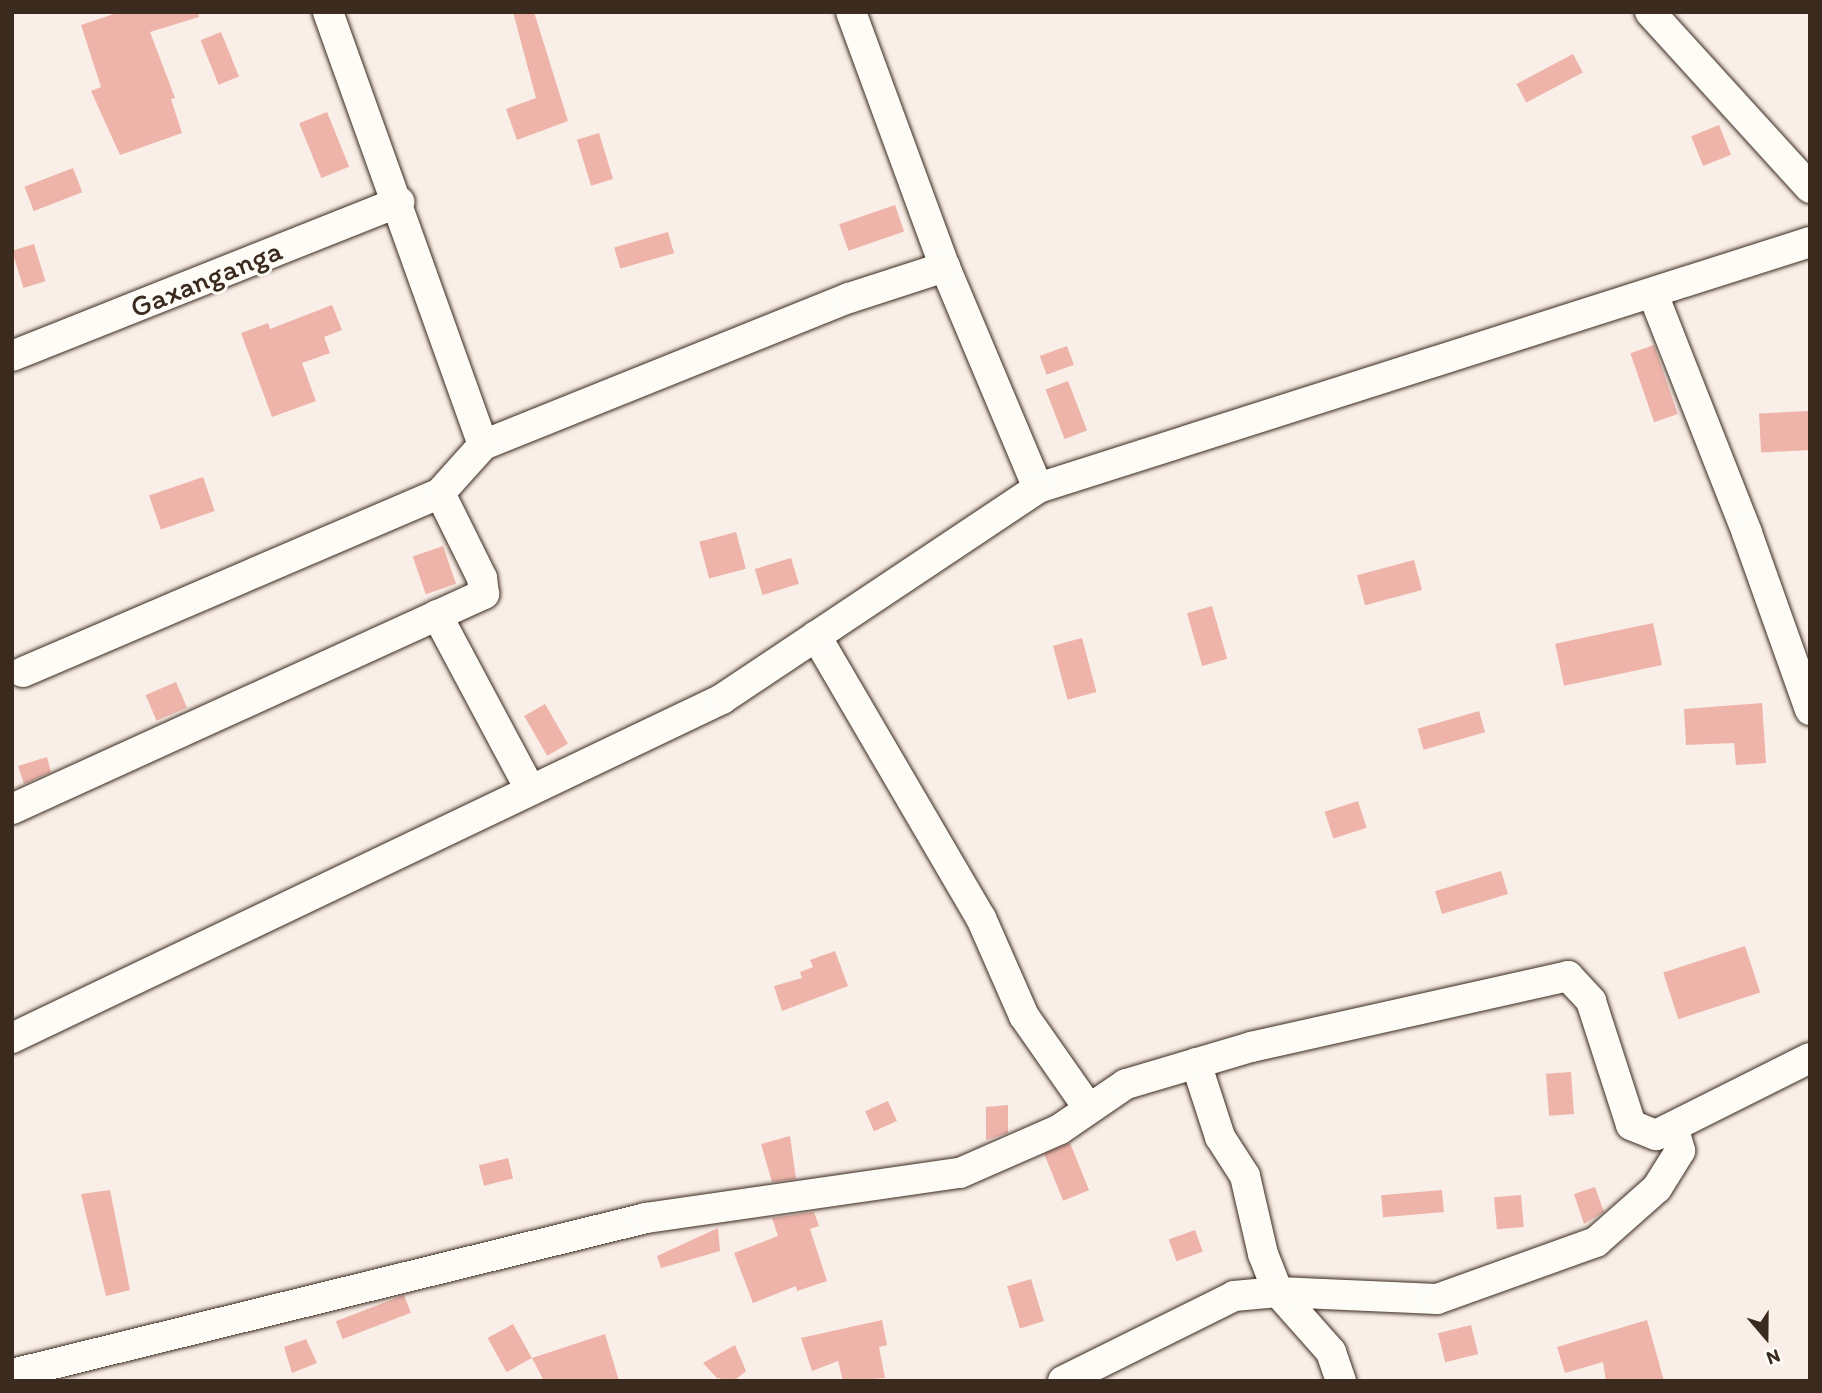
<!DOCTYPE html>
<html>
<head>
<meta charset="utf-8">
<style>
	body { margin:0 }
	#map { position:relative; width:1822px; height:1393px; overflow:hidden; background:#faeee8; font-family:Itim,sans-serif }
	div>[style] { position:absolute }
	.building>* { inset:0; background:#eeb4aa; transform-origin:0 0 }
	.roads { filter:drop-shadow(0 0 2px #3b2a1e) drop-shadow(0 0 2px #3b2a1e) }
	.minor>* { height:30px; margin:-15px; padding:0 15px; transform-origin:15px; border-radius:15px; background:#fdfcf7 }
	span { translate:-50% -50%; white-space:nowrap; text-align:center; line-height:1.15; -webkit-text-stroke:6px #fdfcf7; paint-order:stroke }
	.street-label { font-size:30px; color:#3b2a1e }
	.frame { position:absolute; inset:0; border:14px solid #3b2a1e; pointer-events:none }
	.north { position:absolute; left:1731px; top:1302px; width:70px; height:70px; -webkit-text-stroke:5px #fdfcf7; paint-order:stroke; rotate:160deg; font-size:19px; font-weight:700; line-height:28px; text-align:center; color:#3b2a1e }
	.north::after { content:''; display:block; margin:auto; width:24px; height:32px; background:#3b2a1e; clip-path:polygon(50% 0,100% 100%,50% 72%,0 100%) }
</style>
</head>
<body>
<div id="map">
	<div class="building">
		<div style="clip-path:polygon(120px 12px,198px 12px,199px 17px,150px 32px,175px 98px,171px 99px,182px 133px,120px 155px,91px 91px,101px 87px,81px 25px)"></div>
		<div style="clip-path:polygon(513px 12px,534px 12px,568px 121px,517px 140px,506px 109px,536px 98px)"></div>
		<div style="left:221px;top:32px;width:48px;height:22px;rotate:68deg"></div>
		<div style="left:1573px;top:54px;width:21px;height:64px;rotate:62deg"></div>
		<div style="left:327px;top:112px;width:59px;height:30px;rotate:68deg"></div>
		<div style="left:1719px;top:125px;width:32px;height:30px;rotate:68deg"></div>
		<div style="left:599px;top:133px;width:48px;height:23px;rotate:73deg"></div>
		<div style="left:73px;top:168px;width:26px;height:52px;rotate:69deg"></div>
		<div style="left:895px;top:205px;width:28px;height:59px;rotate:71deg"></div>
		<div style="left:668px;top:232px;width:22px;height:56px;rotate:74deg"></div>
		<div style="left:34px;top:244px;width:39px;height:23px;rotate:73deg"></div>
		<div style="clip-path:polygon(332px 305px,342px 330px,324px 337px,330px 353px,302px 363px,316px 401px,272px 417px,241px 333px,268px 323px,270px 329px)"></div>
		<div style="left:1654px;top:345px;width:73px;height:25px;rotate:71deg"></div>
		<div style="left:1067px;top:346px;width:20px;height:29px;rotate:70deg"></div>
		<div style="left:1068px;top:381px;width:53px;height:24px;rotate:69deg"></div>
		<div style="left:1808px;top:411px;width:39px;height:49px;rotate:87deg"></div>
		<div style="left:203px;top:477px;width:36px;height:57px;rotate:71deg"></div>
		<div style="left:736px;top:532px;width:38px;height:38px;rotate:75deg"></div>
		<div style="left:443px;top:546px;width:40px;height:32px;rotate:71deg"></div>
		<div style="left:791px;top:558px;width:27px;height:38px;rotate:73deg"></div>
		<div style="left:1414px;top:560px;width:31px;height:59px;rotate:75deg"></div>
		<div style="left:1212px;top:606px;width:55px;height:26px;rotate:74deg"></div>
		<div style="left:1653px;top:623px;width:43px;height:100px;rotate:78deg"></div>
		<div style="left:1082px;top:638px;width:56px;height:30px;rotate:75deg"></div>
		<div style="left:176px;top:682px;width:28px;height:33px;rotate:67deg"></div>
		<div style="clip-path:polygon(1762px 703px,1766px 763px,1736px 765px,1734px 743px,1686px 745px,1684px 709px)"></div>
		<div style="left:545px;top:704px;width:46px;height:24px;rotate:60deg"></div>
		<div style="left:1479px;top:711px;width:22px;height:64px;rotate:74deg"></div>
		<div style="clip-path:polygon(47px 757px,51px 772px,24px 784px,18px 766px)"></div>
		<div style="left:1358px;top:801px;width:28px;height:35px;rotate:72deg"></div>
		<div style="left:1501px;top:871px;width:24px;height:69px;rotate:73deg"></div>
		<div style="left:1745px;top:946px;width:49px;height:86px;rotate:72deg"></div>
		<div style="clip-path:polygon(835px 951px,848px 986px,782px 1011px,774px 986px,802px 978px,800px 972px,813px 967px,810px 960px)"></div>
		<div style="left:1571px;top:1072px;width:42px;height:25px;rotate:86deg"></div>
		<div style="left:888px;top:1101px;width:22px;height:25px;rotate:66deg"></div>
		<div style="clip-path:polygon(1008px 1105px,1008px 1133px,986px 1140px,986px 1107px)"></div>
		<div style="clip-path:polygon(790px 1136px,796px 1179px,772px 1182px,761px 1144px)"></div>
		<div style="left:1070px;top:1143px;width:51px;height:28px;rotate:68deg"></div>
		<div style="left:508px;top:1158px;width:21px;height:30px;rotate:76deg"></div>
		<div style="clip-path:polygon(1595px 1187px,1604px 1212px,1584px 1224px,1574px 1194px)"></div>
		<div style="clip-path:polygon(110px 1190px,130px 1290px,106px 1296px,81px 1194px)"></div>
		<div style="left:1442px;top:1190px;width:22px;height:61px;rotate:85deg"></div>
		<div style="left:1521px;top:1195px;width:32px;height:27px;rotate:85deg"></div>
		<div style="clip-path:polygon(814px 1212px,819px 1226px,810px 1229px,827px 1281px,797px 1291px,796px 1286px,753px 1303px,734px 1253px,778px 1236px,772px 1218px)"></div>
		<div style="clip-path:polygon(718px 1228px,720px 1251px,661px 1268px,657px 1256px)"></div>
		<div style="left:1195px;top:1230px;width:23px;height:28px;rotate:70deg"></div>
		<div style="left:1031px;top:1279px;width:44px;height:25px;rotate:73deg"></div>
		<div style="left:404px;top:1295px;width:19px;height:73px;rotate:69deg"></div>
		<div style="clip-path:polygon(882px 1320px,887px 1345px,879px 1347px,885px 1378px,843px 1381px,838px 1361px,812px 1371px,801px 1338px)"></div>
		<div style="clip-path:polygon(1647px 1320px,1664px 1381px,1606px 1381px,1603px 1362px,1565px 1373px,1557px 1347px)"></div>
		<div style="left:513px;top:1324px;width:39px;height:29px;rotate:61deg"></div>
		<div style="left:1471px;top:1325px;width:30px;height:34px;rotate:76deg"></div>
		<div style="clip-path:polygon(605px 1334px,619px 1381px,544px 1381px,532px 1358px)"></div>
		<div style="clip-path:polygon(306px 1339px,317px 1363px,292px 1373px,284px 1347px)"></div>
		<div style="clip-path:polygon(735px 1345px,746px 1371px,734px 1381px,717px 1378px,703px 1363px)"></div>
	</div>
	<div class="roads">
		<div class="minor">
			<div style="left:851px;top:12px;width:272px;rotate:69.8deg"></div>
			<div style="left:945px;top:267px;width:240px;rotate:67.2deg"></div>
			<div style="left:1038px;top:488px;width:810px;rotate:-17.67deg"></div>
			<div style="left:1650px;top:12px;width:238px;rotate:47.7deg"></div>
			<div style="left:1653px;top:294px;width:257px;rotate:68.5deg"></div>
			<div style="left:1747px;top:533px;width:188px;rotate:70.4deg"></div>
			<div style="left:12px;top:356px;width:417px;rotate:-21.7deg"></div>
			<div style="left:483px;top:445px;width:394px;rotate:-21.9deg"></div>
			<div style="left:849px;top:298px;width:101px;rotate:-17.9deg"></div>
			<div style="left:437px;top:615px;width:197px;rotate:61.9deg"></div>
			<div style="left:816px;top:636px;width:327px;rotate:59.7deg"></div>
			<div style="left:981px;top:918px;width:107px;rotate:66.3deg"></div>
			<div style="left:1024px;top:1016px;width:113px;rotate:55deg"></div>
			<div style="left:23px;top:672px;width:454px;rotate:-23.2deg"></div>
			<div style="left:440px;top:493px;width:64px;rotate:-48.1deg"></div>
			<div style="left:483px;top:445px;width:460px;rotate:-109.7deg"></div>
			<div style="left:12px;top:809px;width:519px;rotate:-24.49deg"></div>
			<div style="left:484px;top:594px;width:16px;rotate:-97deg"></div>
			<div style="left:482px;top:578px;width:95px;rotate:-116.3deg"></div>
			<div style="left:12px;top:1038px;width:787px;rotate:-25.52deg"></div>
			<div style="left:722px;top:699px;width:380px;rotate:-33.7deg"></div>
			<div style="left:1196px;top:1063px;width:78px;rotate:72deg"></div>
			<div style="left:1220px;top:1137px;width:46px;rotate:57.3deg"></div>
			<div style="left:1245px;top:1176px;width:80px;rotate:77deg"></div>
			<div style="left:1263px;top:1254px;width:41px;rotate:68.5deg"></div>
			<div style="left:1278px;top:1292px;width:80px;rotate:48.5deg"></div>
			<div style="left:1331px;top:1352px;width:31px;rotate:71deg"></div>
			<div style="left:12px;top:1374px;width:653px;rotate:-13.82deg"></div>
			<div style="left:646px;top:1218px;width:317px;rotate:-8.2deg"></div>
			<div style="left:960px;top:1173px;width:109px;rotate:-23.7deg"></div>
			<div style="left:1060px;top:1129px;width:80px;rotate:-34.3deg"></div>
			<div style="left:1126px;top:1084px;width:130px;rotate:-16.5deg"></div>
			<div style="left:1251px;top:1047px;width:325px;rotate:-12.6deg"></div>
			<div style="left:1568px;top:976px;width:34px;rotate:47deg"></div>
			<div style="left:1591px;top:1001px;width:130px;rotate:72.1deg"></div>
			<div style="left:1631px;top:1125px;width:27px;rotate:22deg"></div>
			<div style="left:1656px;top:1135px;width:172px;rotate:-26.6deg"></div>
			<div style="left:1063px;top:1381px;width:191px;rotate:-26.4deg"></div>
			<div style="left:1234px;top:1296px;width:44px;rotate:-5.2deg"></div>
			<div style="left:1278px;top:1292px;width:159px;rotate:2.5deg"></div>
			<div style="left:1437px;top:1299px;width:169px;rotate:-19.7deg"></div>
			<div style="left:1596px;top:1242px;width:81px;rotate:-41.5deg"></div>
			<div style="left:1657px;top:1188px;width:44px;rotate:-58.1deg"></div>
			<div style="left:1680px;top:1151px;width:24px;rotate:-105deg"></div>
		</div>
	</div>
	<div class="street-label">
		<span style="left:206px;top:279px;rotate:-22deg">Gaxanganga</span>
	</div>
	<div class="frame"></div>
	<div class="north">N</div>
</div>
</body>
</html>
